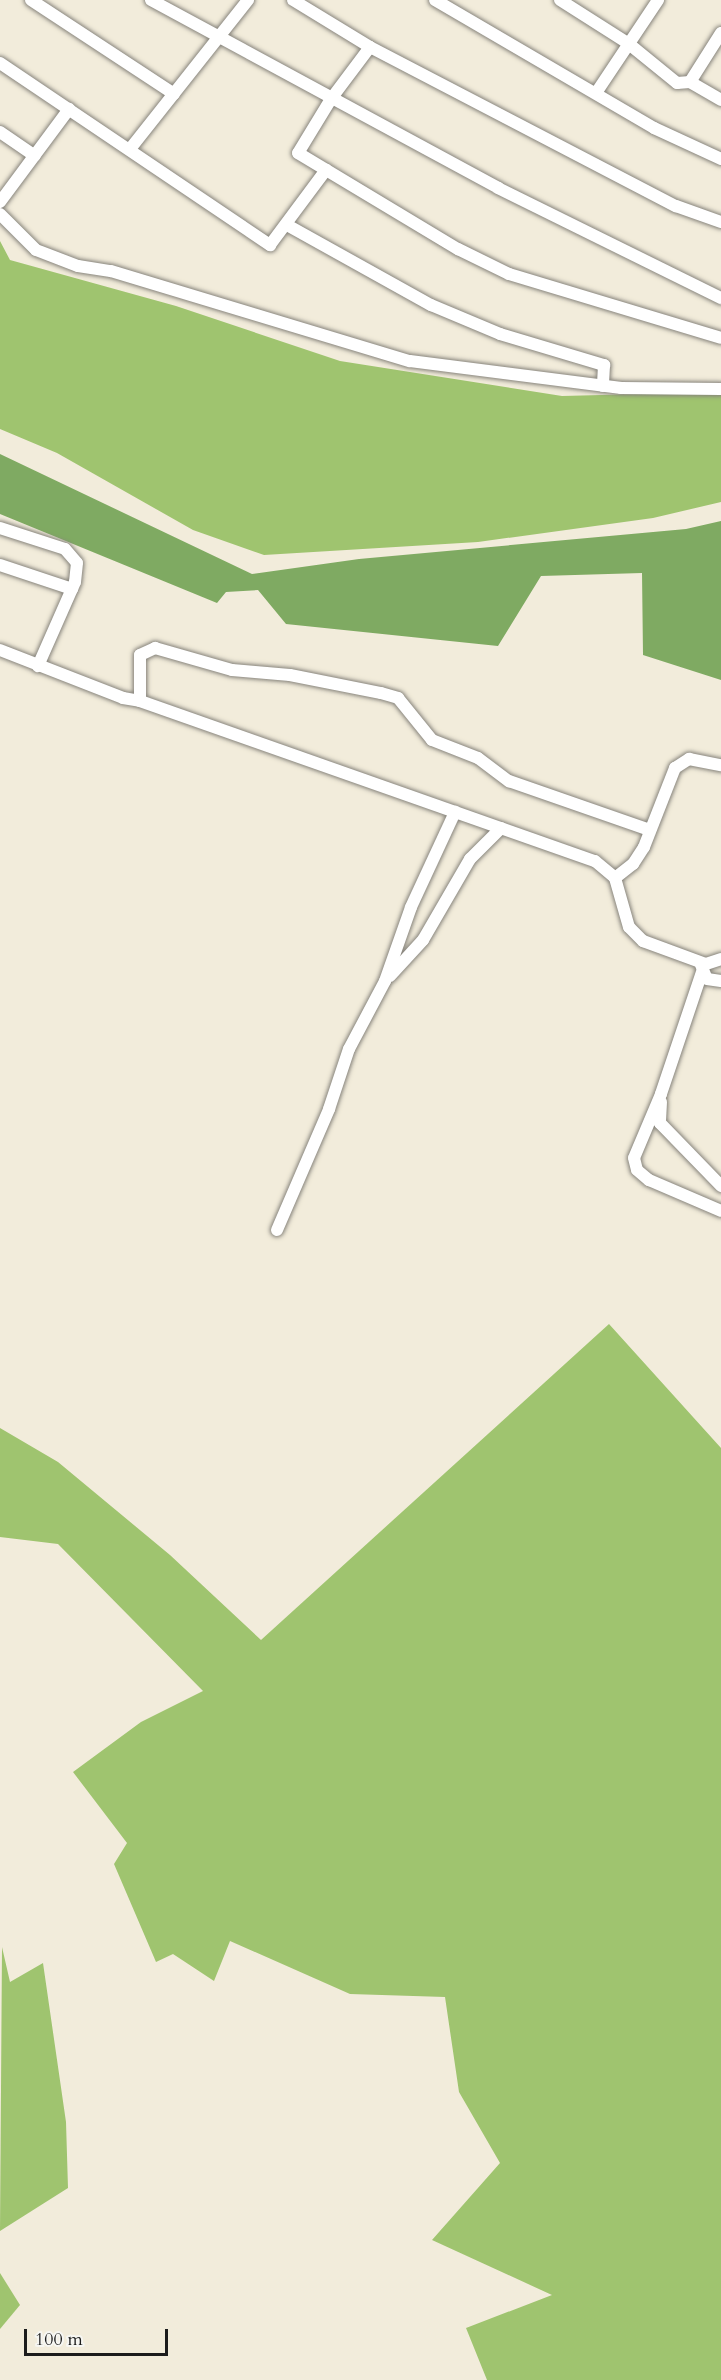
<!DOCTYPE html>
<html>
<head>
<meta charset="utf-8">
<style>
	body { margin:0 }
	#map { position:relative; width:721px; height:2380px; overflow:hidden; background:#f2ecdb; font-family:Cardo,serif }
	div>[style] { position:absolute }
	.green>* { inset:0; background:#9fc46f }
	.forest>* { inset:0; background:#7faa62 }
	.roads { filter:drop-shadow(0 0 2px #87847c) drop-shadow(0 0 2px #87847c) }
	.street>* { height:12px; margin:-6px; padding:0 6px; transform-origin:6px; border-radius:6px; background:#fff }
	span { translate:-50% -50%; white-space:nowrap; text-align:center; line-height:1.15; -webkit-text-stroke:4.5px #f6f6f2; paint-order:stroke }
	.scale { position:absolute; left:24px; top:2329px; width:144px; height:27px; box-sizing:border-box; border:3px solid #1c1c1c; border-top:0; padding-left:8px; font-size:18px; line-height:21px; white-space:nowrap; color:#1c1c1c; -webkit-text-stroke:4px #f6f6f2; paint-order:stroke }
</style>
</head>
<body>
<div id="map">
	<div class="green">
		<div style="clip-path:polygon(0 241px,10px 260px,176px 306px,340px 361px,562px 396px,721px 392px,721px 502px,653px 518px,478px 542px,264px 555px,193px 530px,57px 453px,0 429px)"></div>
		<div style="clip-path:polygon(609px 1324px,721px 1448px,721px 2380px,487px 2380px,466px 2328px,552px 2295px,432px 2240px,500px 2163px,459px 2092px,445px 1997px,350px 1994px,230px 1941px,214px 1981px,173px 1954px,156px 1962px,114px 1864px,127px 1843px,73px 1772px,141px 1722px,203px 1691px,58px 1544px,0 1537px,0 1428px,58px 1462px,170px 1555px,261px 1640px)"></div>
		<div style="clip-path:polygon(2px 1947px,10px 1982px,43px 1963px,66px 2122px,68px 2188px,0 2231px)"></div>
		<div style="clip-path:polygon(0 2273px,20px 2305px,0 2329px)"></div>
	</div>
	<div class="forest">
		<div style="clip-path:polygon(0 454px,252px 574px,359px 559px,686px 529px,721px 521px,721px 680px,643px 655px,642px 573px,541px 576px,498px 646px,286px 624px,258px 590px,226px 592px,217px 603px,0 514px)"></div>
	</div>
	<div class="roads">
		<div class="street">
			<div style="left:31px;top:0;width:171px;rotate:33.3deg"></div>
			<div style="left:151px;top:0;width:395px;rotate:28.4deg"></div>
			<div style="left:498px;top:188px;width:249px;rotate:26.3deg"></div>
			<div style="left:293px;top:0;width:90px;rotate:31.4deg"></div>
			<div style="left:370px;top:47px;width:345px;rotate:27.5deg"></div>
			<div style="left:676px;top:206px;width:48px;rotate:19.6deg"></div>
			<div style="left:435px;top:0;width:254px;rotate:30.3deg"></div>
			<div style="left:654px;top:128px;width:74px;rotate:24.8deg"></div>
			<div style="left:560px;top:0;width:82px;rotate:32.5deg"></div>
			<div style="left:629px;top:44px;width:62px;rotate:39.1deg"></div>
			<div style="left:677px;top:83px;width:13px;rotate:-4deg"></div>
			<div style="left:690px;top:82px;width:36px;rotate:30deg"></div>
			<div style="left:370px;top:47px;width:65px;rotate:126.9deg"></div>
			<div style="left:331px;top:99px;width:63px;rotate:121.4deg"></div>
			<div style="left:298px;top:153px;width:187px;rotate:31deg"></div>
			<div style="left:458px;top:249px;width:57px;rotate:26.1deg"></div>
			<div style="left:509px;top:274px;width:221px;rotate:16.8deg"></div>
			<div style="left:0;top:63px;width:326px;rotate:34deg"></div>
			<div style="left:270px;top:245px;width:94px;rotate:-53.3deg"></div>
			<div style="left:690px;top:82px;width:58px;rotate:-57.7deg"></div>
			<div style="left:596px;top:93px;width:112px;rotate:-56.3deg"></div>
			<div style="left:0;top:132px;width:42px;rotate:34.4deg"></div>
			<div style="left:130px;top:149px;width:190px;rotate:-51.6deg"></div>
			<div style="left:0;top:202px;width:116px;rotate:-53.4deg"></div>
			<div style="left:0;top:214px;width:51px;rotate:45deg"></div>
			<div style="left:36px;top:250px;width:45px;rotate:20.9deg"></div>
			<div style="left:78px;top:266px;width:33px;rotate:9deg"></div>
			<div style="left:111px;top:271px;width:312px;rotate:16.8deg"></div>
			<div style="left:410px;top:361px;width:213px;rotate:7.3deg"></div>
			<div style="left:621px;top:388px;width:100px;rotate:0.6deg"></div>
			<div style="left:287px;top:225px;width:165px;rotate:29.1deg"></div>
			<div style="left:431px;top:305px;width:75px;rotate:22.8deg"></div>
			<div style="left:500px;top:334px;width:109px;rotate:16.6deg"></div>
			<div style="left:604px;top:365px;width:21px;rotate:93deg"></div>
			<div style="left:0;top:528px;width:68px;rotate:17.9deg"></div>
			<div style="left:65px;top:549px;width:18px;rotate:49deg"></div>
			<div style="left:77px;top:563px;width:19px;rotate:96deg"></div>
			<div style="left:75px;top:582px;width:92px;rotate:113.8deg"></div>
			<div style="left:0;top:565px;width:76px;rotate:18.4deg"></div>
			<div style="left:0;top:650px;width:132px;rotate:21.3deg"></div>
			<div style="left:123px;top:698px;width:17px;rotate:10deg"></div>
			<div style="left:140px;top:701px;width:482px;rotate:19.4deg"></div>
			<div style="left:595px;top:861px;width:26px;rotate:40deg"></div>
			<div style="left:615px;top:878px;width:51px;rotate:74.1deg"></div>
			<div style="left:629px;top:927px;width:20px;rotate:45deg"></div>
			<div style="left:643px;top:941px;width:67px;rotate:20.1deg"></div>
			<div style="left:706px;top:964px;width:16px;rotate:-18deg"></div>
			<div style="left:140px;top:701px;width:46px;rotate:-90deg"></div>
			<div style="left:140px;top:655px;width:17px;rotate:-25deg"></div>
			<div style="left:155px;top:648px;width:80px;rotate:15.9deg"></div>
			<div style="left:232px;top:670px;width:58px;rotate:4.9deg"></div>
			<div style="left:290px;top:675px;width:93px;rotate:11.2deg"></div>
			<div style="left:381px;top:693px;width:18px;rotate:16deg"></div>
			<div style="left:398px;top:698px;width:54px;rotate:51deg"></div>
			<div style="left:432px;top:740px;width:49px;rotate:21.4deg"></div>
			<div style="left:478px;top:758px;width:39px;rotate:37deg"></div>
			<div style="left:509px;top:781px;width:149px;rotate:19.2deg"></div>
			<div style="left:615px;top:878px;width:23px;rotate:-38deg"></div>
			<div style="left:633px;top:864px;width:20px;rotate:-57deg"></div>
			<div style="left:644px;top:847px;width:85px;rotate:-68.6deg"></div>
			<div style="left:675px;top:768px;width:17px;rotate:-33deg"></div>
			<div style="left:689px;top:759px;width:33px;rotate:11deg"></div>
			<div style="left:701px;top:965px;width:15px;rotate:67deg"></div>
			<div style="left:707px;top:979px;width:14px;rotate:8deg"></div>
			<div style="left:702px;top:972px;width:129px;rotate:108.6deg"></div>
			<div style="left:661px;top:1094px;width:69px;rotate:112.9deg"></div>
			<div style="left:634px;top:1158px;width:12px;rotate:76deg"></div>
			<div style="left:637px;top:1170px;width:16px;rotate:40deg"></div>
			<div style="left:649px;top:1180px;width:78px;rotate:23.3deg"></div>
			<div style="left:390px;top:976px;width:49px;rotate:-47.5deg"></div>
			<div style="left:423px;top:940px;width:94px;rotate:-59.9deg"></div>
			<div style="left:470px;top:859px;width:44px;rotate:-45deg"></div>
			<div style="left:661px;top:1102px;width:21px;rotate:93deg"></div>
			<div style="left:660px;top:1123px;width:88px;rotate:45.9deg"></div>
			<div style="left:277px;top:1230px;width:132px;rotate:-66.7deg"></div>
			<div style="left:329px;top:1109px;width:63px;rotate:-71.6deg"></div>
			<div style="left:349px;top:1049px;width:77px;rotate:-62.1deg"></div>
			<div style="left:385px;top:981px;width:78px;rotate:-70.6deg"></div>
			<div style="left:411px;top:907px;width:105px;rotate:-65.1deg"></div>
		</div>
	</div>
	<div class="scale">100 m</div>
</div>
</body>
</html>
